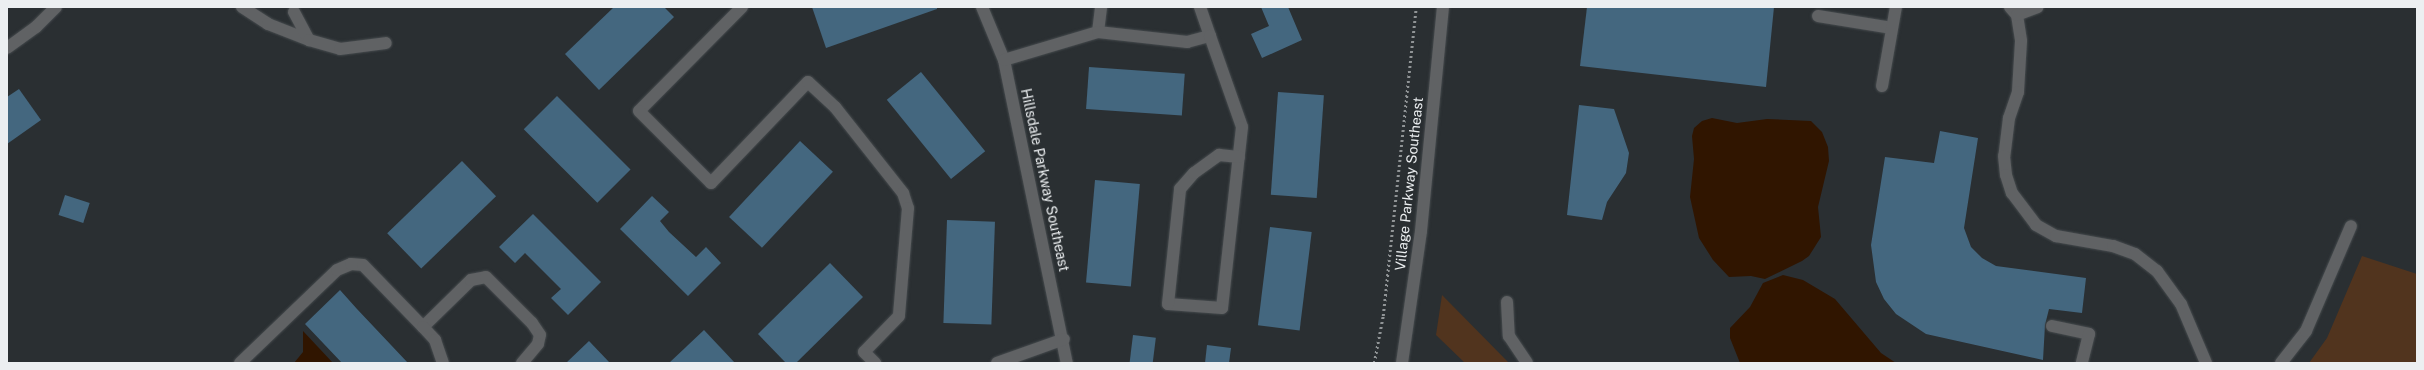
<!DOCTYPE html>
<html>
<head>
<meta charset="utf-8">
<style>
	body { margin:0 }
	#map { position:relative; width:2424px; height:370px; overflow:hidden; background:#2a2f32; font-family:"Public Sans",sans-serif }
	div>[style] { position:absolute }
	.green>* { inset:0; background:#51341e }
	.water>* { inset:0; background:#301500 }
	.building>* { inset:0; background:#44677f; transform-origin:0 0 }
	.path>* { height:2.5px; margin-top:-1.25px; transform-origin:0; background:repeating-linear-gradient(90deg,#909496 0 2px,transparent 0 5px) }
	.roads { filter:drop-shadow(0 0 1px #454a4d) drop-shadow(0 0 1px #454a4d) }
	.minor>* { height:12px; margin:-6px; padding:0 6px; transform-origin:6px; border-radius:6px; background:#606264 }
	span { translate:-50% -50%; white-space:nowrap; text-align:center; line-height:1.15; -webkit-text-stroke:3px #2a2f32; paint-order:stroke }
	.street-label { font-size:14px; color:#eceff1 }
	.frame { position:absolute; inset:0; border:8px solid #eceff1; pointer-events:none }
</style>
</head>
<body>
<div id="map">
	<div class="green">
		<div style="clip-path:polygon(2362px 256px,2417px 274px,2417px 363px,2309px 363px,2327px 338px)"></div>
		<div style="clip-path:polygon(1442px 295px,1509px 363px,1465px 363px,1436px 335px)"></div>
	</div>
	<div class="water">
		<div style="clip-path:polygon(1712px 118px,1737px 123px,1767px 119px,1811px 121px,1822px 132px,1828px 147px,1829px 161px,1818px 207px,1821px 237px,1809px 256px,1802px 261px,1765px 279px,1751px 276px,1729px 277px,1713px 260px,1699px 238px,1690px 197px,1694px 159px,1692px 136px,1694px 128px,1702px 121px)"></div>
		<div style="clip-path:polygon(1783px 275px,1803px 280px,1835px 299px,1881px 353px,1896px 363px,1740px 363px,1730px 338px,1730px 328px,1750px 307px,1763px 283px)"></div>
		<div style="clip-path:polygon(303px 331px,333px 363px,294px 363px,303px 352px)"></div>
	</div>
	<div class="building">
		<div style="clip-path:polygon(614px 7px,664px 7px,674px 17px,599px 90px,565px 54px)"></div>
		<div style="clip-path:polygon(812px 7px,937px 7px,937px 9px,826px 48px)"></div>
		<div style="clip-path:polygon(1261px 7px,1288px 7px,1302px 40px,1262px 58px,1251px 34px,1269px 26px)"></div>
		<div style="clip-path:polygon(1587px 7px,1774px 7px,1766px 87px,1580px 66px)"></div>
		<div style="left:1089px;top:67px;width:96px;height:42px;rotate:4deg"></div>
		<div style="left:921px;top:72px;width:102px;height:44px;rotate:51deg"></div>
		<div style="clip-path:polygon(19px 89px,41px 120px,7px 144px,7px 97px)"></div>
		<div style="left:1278px;top:92px;width:46px;height:103px;rotate:4deg"></div>
		<div style="left:557px;top:96px;width:104px;height:47px;rotate:45deg"></div>
		<div style="clip-path:polygon(1579px 105px,1614px 109px,1629px 153px,1626px 173px,1607px 202px,1602px 220px,1567px 215px)"></div>
		<div style="clip-path:polygon(1940px 131px,1978px 138px,1964px 228px,1971px 247px,1982px 258px,1996px 266px,2086px 278px,2082px 313px,2049px 309px,2045px 325px,2043px 360px,1926px 334px,1896px 314px,1884px 299px,1876px 282px,1871px 245px,1885px 157px,1934px 163px)"></div>
		<div style="left:800px;top:141px;width:45px;height:104px;rotate:43deg"></div>
		<div style="left:462px;top:161px;width:49px;height:104px;rotate:46deg"></div>
		<div style="left:1095px;top:180px;width:45px;height:103px;rotate:5deg"></div>
		<div style="left:65px;top:195px;width:26px;height:21px;rotate:18deg"></div>
		<div style="clip-path:polygon(652px 196px,669px 212px,660px 221px,669px 232px,696px 257px,706px 247px,721px 263px,688px 296px,620px 229px)"></div>
		<div style="clip-path:polygon(533px 214px,601px 282px,568px 315px,551px 298px,561px 289px,525px 253px,515px 263px,499px 247px)"></div>
		<div style="left:947px;top:220px;width:48px;height:103px;rotate:2deg"></div>
		<div style="left:1270px;top:227px;width:42px;height:99px;rotate:7deg"></div>
		<div style="clip-path:polygon(830px 263px,863px 297px,796px 363px,786px 363px,758px 334px)"></div>
		<div style="clip-path:polygon(340px 290px,357px 309px,408px 363px,342px 363px,305px 324px)"></div>
		<div style="clip-path:polygon(704px 330px,735px 363px,669px 363px)"></div>
		<div style="left:1133px;top:335px;width:23px;height:28px;rotate:7deg"></div>
		<div style="clip-path:polygon(589px 341px,610px 363px,566px 363px)"></div>
		<div style="clip-path:polygon(1207px 345px,1231px 348px,1229px 363px,1205px 363px)"></div>
	</div>
	<div class="path">
		<div style="left:1374px;top:363px;width:48px;rotate:-79.2deg"></div>
		<div style="left:1383px;top:316px;width:311px;rotate:-83.9deg"></div>
	</div>
	<div class="roads">
		<div class="minor">
			<div style="left:242px;top:7px;width:31px;rotate:33deg"></div>
			<div style="left:268px;top:24px;width:44px;rotate:21.3deg"></div>
			<div style="left:742px;top:7px;width:146px;rotate:134.7deg"></div>
			<div style="left:639px;top:111px;width:102px;rotate:45deg"></div>
			<div style="left:711px;top:183px;width:140px;rotate:-46.2deg"></div>
			<div style="left:808px;top:82px;width:37px;rotate:43deg"></div>
			<div style="left:835px;top:107px;width:110px;rotate:51.7deg"></div>
			<div style="left:903px;top:193px;width:16px;rotate:72deg"></div>
			<div style="left:908px;top:208px;width:108px;rotate:94.8deg"></div>
			<div style="left:899px;top:316px;width:50px;rotate:134.2deg"></div>
			<div style="left:864px;top:352px;width:16px;rotate:45deg"></div>
			<div style="left:982px;top:7px;width:57px;rotate:67.5deg"></div>
			<div style="left:1004px;top:60px;width:309px;rotate:78.3deg"></div>
			<div style="left:1200px;top:7px;width:31px;rotate:71deg"></div>
			<div style="left:2010px;top:7px;width:11px;rotate:49deg"></div>
			<div style="left:2017px;top:15px;width:26px;rotate:81deg"></div>
			<div style="left:2021px;top:41px;width:51px;rotate:93.4deg"></div>
			<div style="left:2018px;top:92px;width:28px;rotate:109deg"></div>
			<div style="left:2009px;top:118px;width:38px;rotate:97deg"></div>
			<div style="left:2004px;top:156px;width:19px;rotate:84deg"></div>
			<div style="left:2006px;top:175px;width:19px;rotate:72deg"></div>
			<div style="left:2012px;top:193px;width:40px;rotate:53deg"></div>
			<div style="left:2036px;top:225px;width:23px;rotate:29deg"></div>
			<div style="left:2056px;top:236px;width:58px;rotate:10deg"></div>
			<div style="left:2113px;top:246px;width:23px;rotate:20deg"></div>
			<div style="left:2135px;top:254px;width:28px;rotate:38deg"></div>
			<div style="left:2157px;top:271px;width:41px;rotate:54deg"></div>
			<div style="left:2181px;top:304px;width:64px;rotate:67deg"></div>
			<div style="left:294px;top:12px;width:32px;rotate:62deg"></div>
			<div style="left:309px;top:40px;width:32px;rotate:16deg"></div>
			<div style="left:340px;top:49px;width:46px;rotate:-7.4deg"></div>
			<div style="left:2017px;top:15px;width:22px;rotate:-21deg"></div>
			<div style="left:1818px;top:16px;width:75px;rotate:9.2deg"></div>
			<div style="left:1098px;top:32px;width:25px;rotate:-83deg"></div>
			<div style="left:7px;top:48px;width:36px;rotate:-36deg"></div>
			<div style="left:36px;top:27px;width:28px;rotate:-45deg"></div>
			<div style="left:1004px;top:60px;width:98px;rotate:-16.6deg"></div>
			<div style="left:1098px;top:32px;width:90px;rotate:6.4deg"></div>
			<div style="left:1187px;top:42px;width:24px;rotate:-15deg"></div>
			<div style="left:1210px;top:36px;width:96px;rotate:70.6deg"></div>
			<div style="left:1242px;top:127px;width:182px;rotate:96.3deg"></div>
			<div style="left:1222px;top:308px;width:54px;rotate:-175.8deg"></div>
			<div style="left:1168px;top:304px;width:116px;rotate:-84deg"></div>
			<div style="left:1180px;top:189px;width:21px;rotate:-49deg"></div>
			<div style="left:1194px;top:173px;width:31px;rotate:-36deg"></div>
			<div style="left:1219px;top:155px;width:20px;rotate:6deg"></div>
			<div style="left:1882px;top:86px;width:80px;rotate:-80deg"></div>
			<div style="left:1507px;top:302px;width:34px;rotate:87deg"></div>
			<div style="left:1509px;top:336px;width:32px;rotate:56deg"></div>
			<div style="left:2052px;top:326px;width:38px;rotate:12deg"></div>
			<div style="left:2089px;top:334px;width:30px;rotate:104deg"></div>
			<div style="left:423px;top:327px;width:67px;rotate:-44.4deg"></div>
			<div style="left:471px;top:280px;width:15px;rotate:-11deg"></div>
			<div style="left:486px;top:277px;width:65px;rotate:45deg"></div>
			<div style="left:532px;top:323px;width:14px;rotate:56deg"></div>
			<div style="left:540px;top:335px;width:9px;rotate:103deg"></div>
			<div style="left:538px;top:344px;width:25px;rotate:130deg"></div>
			<div style="left:240px;top:363px;width:134px;rotate:-43.8deg"></div>
			<div style="left:337px;top:270px;width:15px;rotate:-23deg"></div>
			<div style="left:351px;top:264px;width:12px;rotate:5deg"></div>
			<div style="left:363px;top:265px;width:86px;rotate:45.9deg"></div>
			<div style="left:423px;top:327px;width:18px;rotate:47deg"></div>
			<div style="left:435px;top:340px;width:24px;rotate:71deg"></div>
			<div style="left:997px;top:363px;width:71px;rotate:-19.7deg"></div>
			<div style="left:1402px;top:363px;width:133px;rotate:-81.8deg"></div>
			<div style="left:1421px;top:231px;width:225px;rotate:-84.4deg"></div>
			<div style="left:2281px;top:363px;width:41px;rotate:-52deg"></div>
			<div style="left:2306px;top:331px;width:114px;rotate:-66.8deg"></div>
		</div>
	</div>
	<div class="street-label">
		<span style="left:1045px;top:180px;rotate:78deg">Hillsdale Parkway Southeast</span>
		<span style="left:1409px;top:184px;rotate:-84deg">Village Parkway Southeast</span>
	</div>
	<div class="frame"></div>
</div>
</body>
</html>
